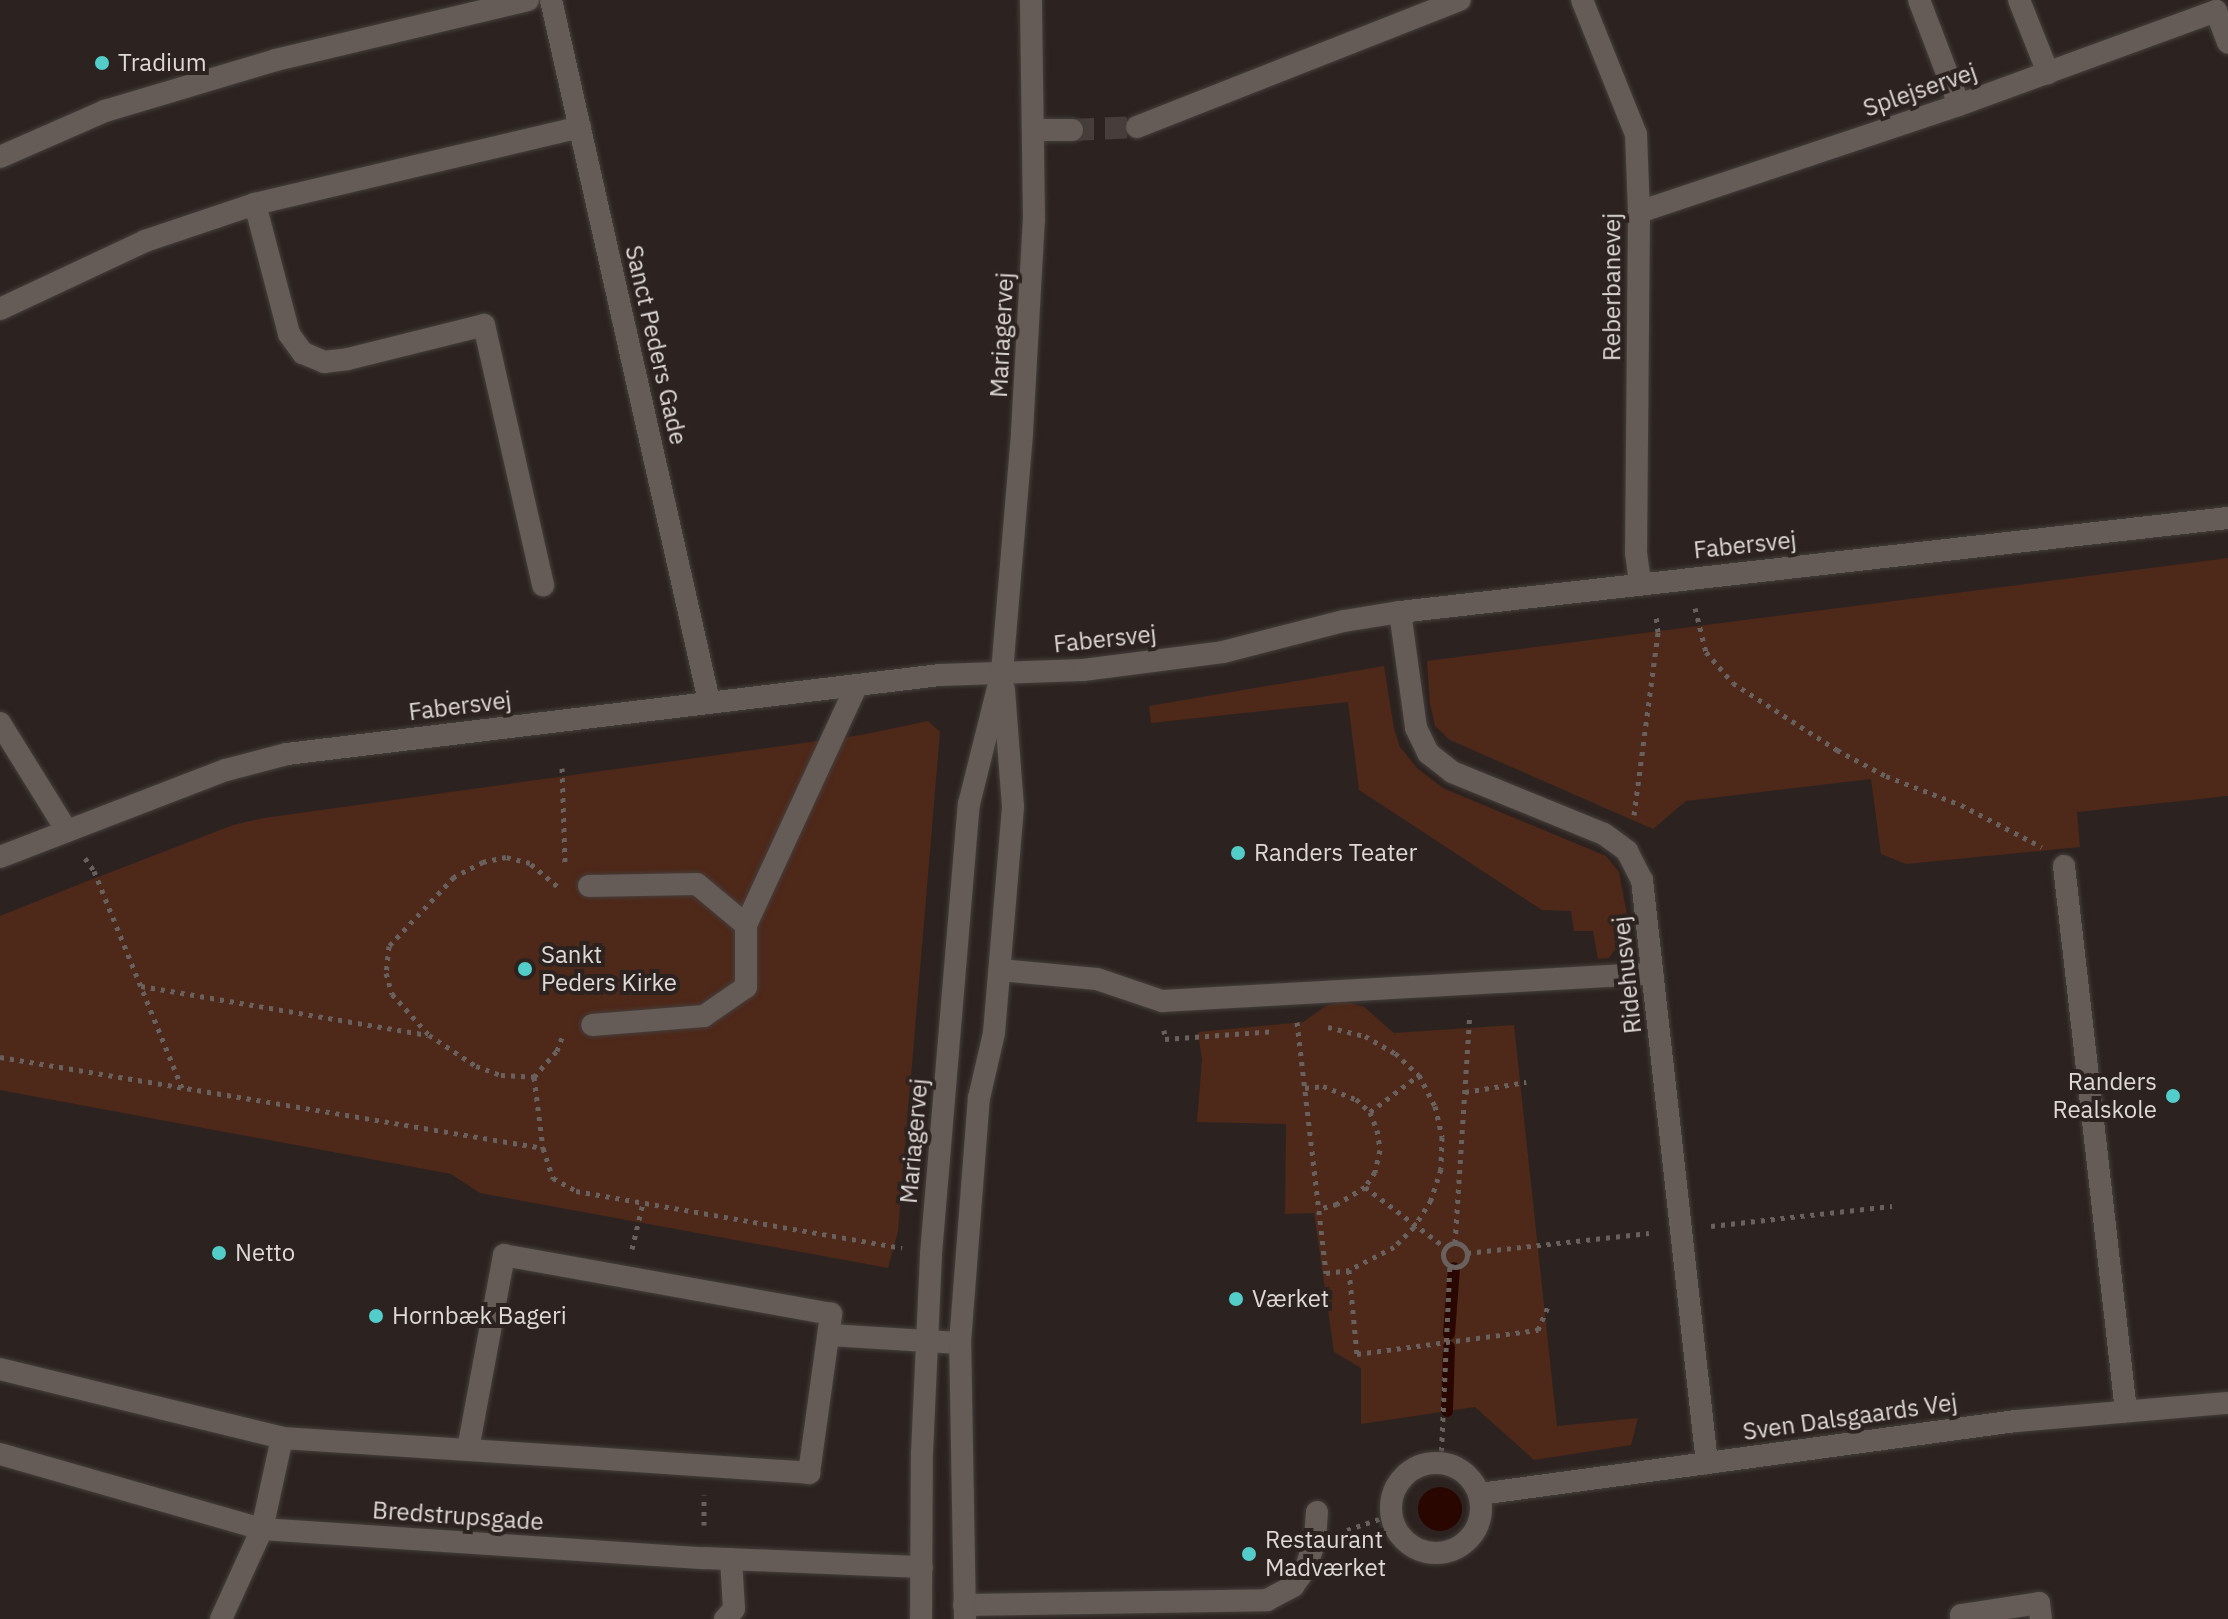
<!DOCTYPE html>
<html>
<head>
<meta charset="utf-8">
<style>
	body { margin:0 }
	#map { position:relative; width:2228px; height:1619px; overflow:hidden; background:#2c2320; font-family:"IBM Plex Sans",sans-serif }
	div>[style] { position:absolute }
	.green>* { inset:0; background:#4e2819 }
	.water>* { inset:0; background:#290700 }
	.round { border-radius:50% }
	.stream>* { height:12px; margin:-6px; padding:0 6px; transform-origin:6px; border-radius:6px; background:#290700 }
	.minor-tunnel>* { height:22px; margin-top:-11px; transform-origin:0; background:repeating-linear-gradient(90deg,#473e3b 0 22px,transparent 0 33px) }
	.path>* { height:5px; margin-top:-2.5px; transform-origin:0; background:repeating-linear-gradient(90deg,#69615e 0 4px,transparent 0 10px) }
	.path>.ring { margin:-2.5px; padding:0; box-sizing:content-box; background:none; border:5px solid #69615e; border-radius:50% }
	.roads { filter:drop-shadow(0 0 2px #443e3b) drop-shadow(0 0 2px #443e3b) }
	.service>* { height:22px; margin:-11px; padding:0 11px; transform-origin:11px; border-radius:11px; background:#655b57 }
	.minor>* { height:22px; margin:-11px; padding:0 11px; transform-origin:11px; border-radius:11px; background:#655b57 }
	.minor>.ring { margin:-11px; padding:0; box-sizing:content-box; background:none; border:22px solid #655b57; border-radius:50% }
	.tertiary>* { height:22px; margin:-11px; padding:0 11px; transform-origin:11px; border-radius:11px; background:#655b57 }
	.dots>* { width:22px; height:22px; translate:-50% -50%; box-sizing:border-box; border:4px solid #2c2320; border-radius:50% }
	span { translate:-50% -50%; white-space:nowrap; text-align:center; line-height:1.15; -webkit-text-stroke:8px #2c2320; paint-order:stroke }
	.poi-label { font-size:24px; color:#ded8d6 }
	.left { translate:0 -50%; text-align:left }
	.right { translate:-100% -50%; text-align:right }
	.street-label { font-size:24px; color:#ded8d6 }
</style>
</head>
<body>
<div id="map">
	<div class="green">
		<div style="clip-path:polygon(2228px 558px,2228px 796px,2077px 812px,2080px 847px,1906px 864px,1881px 854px,1871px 779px,1686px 801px,1653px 829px,1450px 740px,1435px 726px,1430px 704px,1427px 661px)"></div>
		<div style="clip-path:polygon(1384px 666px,1394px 729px,1400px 747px,1417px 768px,1443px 788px,1606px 856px,1619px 872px,1627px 915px,1625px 935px,1609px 958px,1598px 959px,1593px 931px,1574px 931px,1571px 911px,1542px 910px,1359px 790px,1348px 702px,1151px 723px,1149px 706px)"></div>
		<div style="clip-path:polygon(928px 721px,940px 732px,898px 1231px,888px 1268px,480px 1193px,451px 1174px,0 1090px,0 916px,80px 884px,233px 825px,264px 818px,861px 735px)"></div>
		<div style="clip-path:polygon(1344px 1001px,1364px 1007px,1394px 1033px,1514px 1025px,1557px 1426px,1638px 1418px,1631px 1445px,1534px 1460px,1475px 1407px,1361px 1424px,1361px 1368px,1334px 1352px,1314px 1213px,1285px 1214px,1286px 1124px,1197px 1122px,1202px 1060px,1198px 1032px,1303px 1022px,1326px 1006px)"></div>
	</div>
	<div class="water">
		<div class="round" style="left:1418px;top:1487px;width:44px;height:44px"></div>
	</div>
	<div class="stream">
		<div style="left:1449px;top:1334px;width:66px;rotate:-85.7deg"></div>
		<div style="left:1447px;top:1411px;width:64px;rotate:-88.2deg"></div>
	</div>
	<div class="minor-tunnel">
		<div style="left:1072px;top:130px;width:65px;rotate:-2.6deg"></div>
	</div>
	<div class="path">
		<div style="left:1695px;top:608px;width:45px;rotate:76deg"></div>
		<div style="left:1706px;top:652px;width:41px;rotate:48.9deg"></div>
		<div style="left:1733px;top:683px;width:124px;rotate:32.8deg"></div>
		<div style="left:1837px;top:750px;width:55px;rotate:28deg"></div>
		<div style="left:1886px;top:776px;width:80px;rotate:21.1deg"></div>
		<div style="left:1961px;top:805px;width:91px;rotate:27.4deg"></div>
		<div style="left:562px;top:768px;width:96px;rotate:88.2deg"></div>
		<div style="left:1634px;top:815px;width:185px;rotate:-82.5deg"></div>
		<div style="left:1658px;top:632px;width:17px;rotate:-97deg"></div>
		<div style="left:85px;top:858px;width:16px;rotate:55deg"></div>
		<div style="left:94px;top:871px;width:234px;rotate:67.9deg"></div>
		<div style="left:557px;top:886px;width:35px;rotate:-140deg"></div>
		<div style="left:530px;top:863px;width:25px;rotate:-166deg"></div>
		<div style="left:506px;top:857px;width:24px;rotate:168deg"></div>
		<div style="left:483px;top:862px;width:33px;rotate:153deg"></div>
		<div style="left:454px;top:877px;width:95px;rotate:133.3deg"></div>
		<div style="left:389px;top:946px;width:27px;rotate:96deg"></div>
		<div style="left:386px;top:973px;width:22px;rotate:74deg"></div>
		<div style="left:392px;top:994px;width:55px;rotate:47.9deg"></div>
		<div style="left:429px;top:1035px;width:56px;rotate:33.4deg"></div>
		<div style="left:476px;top:1066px;width:27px;rotate:20deg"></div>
		<div style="left:501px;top:1075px;width:33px;rotate:3deg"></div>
		<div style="left:534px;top:1077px;width:35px;rotate:-49deg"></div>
		<div style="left:557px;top:1051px;width:15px;rotate:-70deg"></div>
		<div style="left:141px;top:986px;width:291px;rotate:9.7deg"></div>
		<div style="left:1297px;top:1022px;width:253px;rotate:83.4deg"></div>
		<div style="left:1326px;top:1273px;width:23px;rotate:-7deg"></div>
		<div style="left:1328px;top:1027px;width:38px;rotate:14deg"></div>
		<div style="left:1365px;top:1036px;width:34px;rotate:30deg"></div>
		<div style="left:1395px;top:1053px;width:33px;rotate:43deg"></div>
		<div style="left:1419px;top:1075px;width:35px;rotate:63deg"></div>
		<div style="left:1435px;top:1106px;width:32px;rotate:77deg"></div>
		<div style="left:1442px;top:1137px;width:32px;rotate:92deg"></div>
		<div style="left:1441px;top:1169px;width:33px;rotate:108deg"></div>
		<div style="left:1431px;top:1200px;width:32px;rotate:122deg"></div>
		<div style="left:1414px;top:1227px;width:28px;rotate:135deg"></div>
		<div style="left:1394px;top:1247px;width:51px;rotate:152.9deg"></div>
		<div style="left:1349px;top:1270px;width:84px;rotate:84.6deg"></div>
		<div style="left:1357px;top:1354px;width:183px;rotate:-7.6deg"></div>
		<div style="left:1538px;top:1330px;width:28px;rotate:-67deg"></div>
		<div style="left:1164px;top:1030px;width:9px;rotate:84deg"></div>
		<div style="left:1165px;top:1039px;width:109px;rotate:-4.2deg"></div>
		<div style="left:0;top:1057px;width:551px;rotate:9.51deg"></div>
		<div style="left:534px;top:1077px;width:72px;rotate:82.8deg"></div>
		<div style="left:543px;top:1148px;width:32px;rotate:72deg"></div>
		<div style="left:553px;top:1178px;width:26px;rotate:29deg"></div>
		<div style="left:576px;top:1191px;width:331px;rotate:9.9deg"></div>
		<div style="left:1305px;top:1088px;width:18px;rotate:-6deg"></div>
		<div style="left:1323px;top:1086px;width:35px;rotate:22deg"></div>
		<div style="left:1356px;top:1099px;width:19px;rotate:43deg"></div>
		<div style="left:1370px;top:1112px;width:19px;rotate:69deg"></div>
		<div style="left:1377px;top:1130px;width:20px;rotate:81deg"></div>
		<div style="left:1380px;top:1150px;width:23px;rotate:103deg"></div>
		<div style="left:1375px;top:1172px;width:18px;rotate:124deg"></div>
		<div style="left:1365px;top:1187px;width:33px;rotate:149deg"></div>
		<div style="left:1337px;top:1204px;width:20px;rotate:165deg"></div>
		<div style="left:1465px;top:1092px;width:62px;rotate:-9.3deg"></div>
		<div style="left:1370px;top:1112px;width:61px;rotate:-37.1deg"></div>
		<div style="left:1365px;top:1187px;width:101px;rotate:37deg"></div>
		<div style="left:1711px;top:1226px;width:182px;rotate:-6.3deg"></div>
		<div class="ring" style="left:1443px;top:1243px;width:19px;height:19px"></div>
		<div style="left:1455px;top:1243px;width:230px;rotate:-86.3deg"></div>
		<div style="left:632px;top:1249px;width:47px;rotate:-76.6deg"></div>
		<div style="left:1467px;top:1253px;width:183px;rotate:-6.3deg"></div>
		<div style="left:1441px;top:1461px;width:195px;rotate:-87.4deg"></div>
		<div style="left:704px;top:1525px;width:30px;rotate:-90deg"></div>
		<div style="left:1347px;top:1530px;width:46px;rotate:-18.8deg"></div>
	</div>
	<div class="roads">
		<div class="service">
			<div style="left:2019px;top:0;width:79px;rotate:68.3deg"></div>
			<div style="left:255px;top:204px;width:134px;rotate:75.3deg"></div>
			<div style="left:289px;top:334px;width:24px;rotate:54deg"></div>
			<div style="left:303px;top:353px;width:23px;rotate:23deg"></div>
			<div style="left:324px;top:362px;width:24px;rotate:-7deg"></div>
			<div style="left:348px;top:359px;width:140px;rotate:-14deg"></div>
			<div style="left:484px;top:325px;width:267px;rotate:77.2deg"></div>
			<div style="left:0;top:309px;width:160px;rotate:-25.1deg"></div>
			<div style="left:145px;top:241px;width:116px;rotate:-18.6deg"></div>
			<div style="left:255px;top:204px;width:334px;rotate:-13.3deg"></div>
			<div style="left:2064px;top:866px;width:549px;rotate:83.51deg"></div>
			<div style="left:589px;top:886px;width:108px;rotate:-1.1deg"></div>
			<div style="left:697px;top:884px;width:64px;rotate:39.9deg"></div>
			<div style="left:746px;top:925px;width:62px;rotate:90deg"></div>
			<div style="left:746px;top:987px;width:51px;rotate:145.4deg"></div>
			<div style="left:704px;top:1016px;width:112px;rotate:175.4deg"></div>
			<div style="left:746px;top:925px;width:264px;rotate:-65.2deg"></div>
			<div style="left:1000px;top:970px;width:97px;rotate:5.3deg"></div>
			<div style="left:1097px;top:979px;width:69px;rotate:18.7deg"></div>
			<div style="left:1162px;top:1001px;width:491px;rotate:-3.2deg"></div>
			<div style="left:829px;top:1335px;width:131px;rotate:3.5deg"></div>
			<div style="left:0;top:1369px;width:290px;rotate:13.7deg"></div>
			<div style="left:282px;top:1438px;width:186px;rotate:3.7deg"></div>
			<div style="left:468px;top:1450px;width:109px;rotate:3.7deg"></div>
			<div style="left:577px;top:1457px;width:233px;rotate:3.9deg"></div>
			<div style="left:809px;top:1473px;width:161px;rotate:-82.1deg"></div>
			<div style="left:831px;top:1314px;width:332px;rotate:-169.8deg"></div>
			<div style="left:504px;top:1255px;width:198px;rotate:100.5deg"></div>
			<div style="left:262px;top:1529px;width:93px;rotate:-77.6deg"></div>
			<div style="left:964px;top:1605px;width:303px;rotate:-0.9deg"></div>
			<div style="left:1267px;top:1600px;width:30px;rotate:-28deg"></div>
			<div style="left:1293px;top:1586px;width:22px;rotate:-54deg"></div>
			<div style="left:1306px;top:1568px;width:29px;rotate:-72deg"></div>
			<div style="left:1315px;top:1540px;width:28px;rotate:-86deg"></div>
			<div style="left:725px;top:1619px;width:13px;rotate:-48deg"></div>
			<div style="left:734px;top:1609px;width:50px;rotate:-93.4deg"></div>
			<div style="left:1962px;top:1619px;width:4px;rotate:-104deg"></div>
			<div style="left:1961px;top:1615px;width:79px;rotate:-8.7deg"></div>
			<div style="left:2039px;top:1603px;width:16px;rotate:83deg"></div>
		</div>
		<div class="minor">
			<div style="left:551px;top:0;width:719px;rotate:77.3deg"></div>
			<div style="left:1582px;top:0;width:144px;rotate:68.1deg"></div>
			<div style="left:1636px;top:134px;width:78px;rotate:87.8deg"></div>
			<div style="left:1639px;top:212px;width:341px;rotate:90.5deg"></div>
			<div style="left:1636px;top:553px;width:30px;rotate:82deg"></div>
			<div style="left:1919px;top:0;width:112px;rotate:69.1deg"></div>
			<div style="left:1137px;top:127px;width:347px;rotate:-21.5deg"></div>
			<div style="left:1035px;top:130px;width:37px"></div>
			<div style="left:0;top:157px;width:115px;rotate:-23.7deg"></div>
			<div style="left:105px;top:111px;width:178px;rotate:-16.6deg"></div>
			<div style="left:276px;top:60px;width:259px;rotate:-13.4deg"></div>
			<div style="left:1639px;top:212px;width:337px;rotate:-18.5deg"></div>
			<div style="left:1959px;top:105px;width:274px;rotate:-20.1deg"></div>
			<div style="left:2216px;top:11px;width:34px;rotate:69deg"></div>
			<div style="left:1400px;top:612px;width:117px;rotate:82.1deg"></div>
			<div style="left:1416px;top:728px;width:28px;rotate:64deg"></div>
			<div style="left:1428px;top:753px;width:31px;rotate:38deg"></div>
			<div style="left:1452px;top:772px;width:164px;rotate:22.2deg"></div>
			<div style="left:1604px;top:834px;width:29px;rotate:36deg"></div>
			<div style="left:1627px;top:851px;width:33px;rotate:63deg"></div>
			<div style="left:1642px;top:880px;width:587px;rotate:83.64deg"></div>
			<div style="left:0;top:723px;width:127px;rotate:58.2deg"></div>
			<div style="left:0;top:857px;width:242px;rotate:-21.1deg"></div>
			<div style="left:226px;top:770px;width:63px;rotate:-14.7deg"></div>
			<div style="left:287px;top:754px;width:658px;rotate:-6.9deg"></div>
			<div style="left:940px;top:675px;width:143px;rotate:-2deg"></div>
			<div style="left:1083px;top:670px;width:141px;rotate:-7.3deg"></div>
			<div style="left:1223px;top:652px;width:125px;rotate:-14.4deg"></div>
			<div style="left:1344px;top:621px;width:57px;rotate:-9.1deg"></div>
			<div style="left:1400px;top:612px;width:833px;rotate:-6.48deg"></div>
			<div style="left:0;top:1454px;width:273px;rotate:16deg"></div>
			<div style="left:262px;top:1529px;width:443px;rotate:3.8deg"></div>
			<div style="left:704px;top:1558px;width:218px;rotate:2.4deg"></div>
			<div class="ring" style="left:1391px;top:1463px;width:68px;height:68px"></div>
			<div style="left:1480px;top:1494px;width:541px;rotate:-7.76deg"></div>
			<div style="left:2016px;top:1421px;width:213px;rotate:-4.9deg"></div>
			<div style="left:221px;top:1619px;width:99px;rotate:-65.5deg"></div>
		</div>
		<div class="tertiary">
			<div style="left:921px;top:1619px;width:166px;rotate:-89.7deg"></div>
			<div style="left:922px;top:1453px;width:199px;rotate:-87.4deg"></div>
			<div style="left:931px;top:1254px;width:452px;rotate:-85.2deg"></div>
			<div style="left:969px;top:804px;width:136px;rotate:-76deg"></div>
			<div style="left:1002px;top:672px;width:241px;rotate:-85.2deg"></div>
			<div style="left:1022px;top:432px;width:212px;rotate:-86.8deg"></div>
			<div style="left:1034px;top:220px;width:220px;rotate:-90.8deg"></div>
			<div style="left:965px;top:1619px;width:276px;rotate:-91deg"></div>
			<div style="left:960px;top:1343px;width:246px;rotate:-85.6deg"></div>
			<div style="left:979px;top:1098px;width:67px;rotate:-77deg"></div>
			<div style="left:994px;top:1033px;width:227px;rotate:-85.2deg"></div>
			<div style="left:1013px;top:807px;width:118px;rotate:-94.4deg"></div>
		</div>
	</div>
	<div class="dots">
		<div style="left:102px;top:63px;background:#53cdc9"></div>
		<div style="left:1238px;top:853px;background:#53cdc9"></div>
		<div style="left:525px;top:969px;background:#53cdc9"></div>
		<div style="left:2173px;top:1096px;background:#53cdc9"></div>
		<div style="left:219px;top:1253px;background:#53cdc9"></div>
		<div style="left:1236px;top:1299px;background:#53cdc9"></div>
		<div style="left:376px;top:1316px;background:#53cdc9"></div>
		<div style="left:1249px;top:1554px;background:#53cdc9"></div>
	</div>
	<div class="poi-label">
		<span class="left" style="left:118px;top:63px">Tradium</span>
		<span class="left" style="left:1254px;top:853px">Randers Teater</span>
		<span class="left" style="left:541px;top:969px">Sankt<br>Peders Kirke</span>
		<span class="right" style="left:2157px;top:1096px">Randers<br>Realskole</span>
		<span class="left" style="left:235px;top:1253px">Netto</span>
		<span class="left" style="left:1252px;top:1299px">Værket</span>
		<span class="left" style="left:392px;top:1316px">Hornbæk Bageri</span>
		<span class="left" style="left:1265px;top:1554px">Restaurant<br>Madværket</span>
	</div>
	<div class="street-label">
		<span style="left:1920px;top:90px;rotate:-19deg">Splejservej</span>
		<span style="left:1612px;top:287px;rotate:-90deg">Reberbanevej</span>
		<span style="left:1002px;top:335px;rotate:-87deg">Mariagervej</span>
		<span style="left:656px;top:345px;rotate:77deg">Sanct Peders Gade</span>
		<span style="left:1745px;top:545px;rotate:-6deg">Fabersvej</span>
		<span style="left:1105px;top:639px;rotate:-6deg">Fabersvej</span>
		<span style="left:460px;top:706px;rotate:-7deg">Fabersvej</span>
		<span style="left:1627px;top:975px;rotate:-96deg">Ridehusvej</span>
		<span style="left:914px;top:1141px;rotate:-85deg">Mariagervej</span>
		<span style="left:1850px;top:1417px;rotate:-8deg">Sven Dalsgaards Vej</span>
		<span style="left:458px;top:1516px;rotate:4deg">Bredstrupsgade</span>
	</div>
</div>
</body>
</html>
